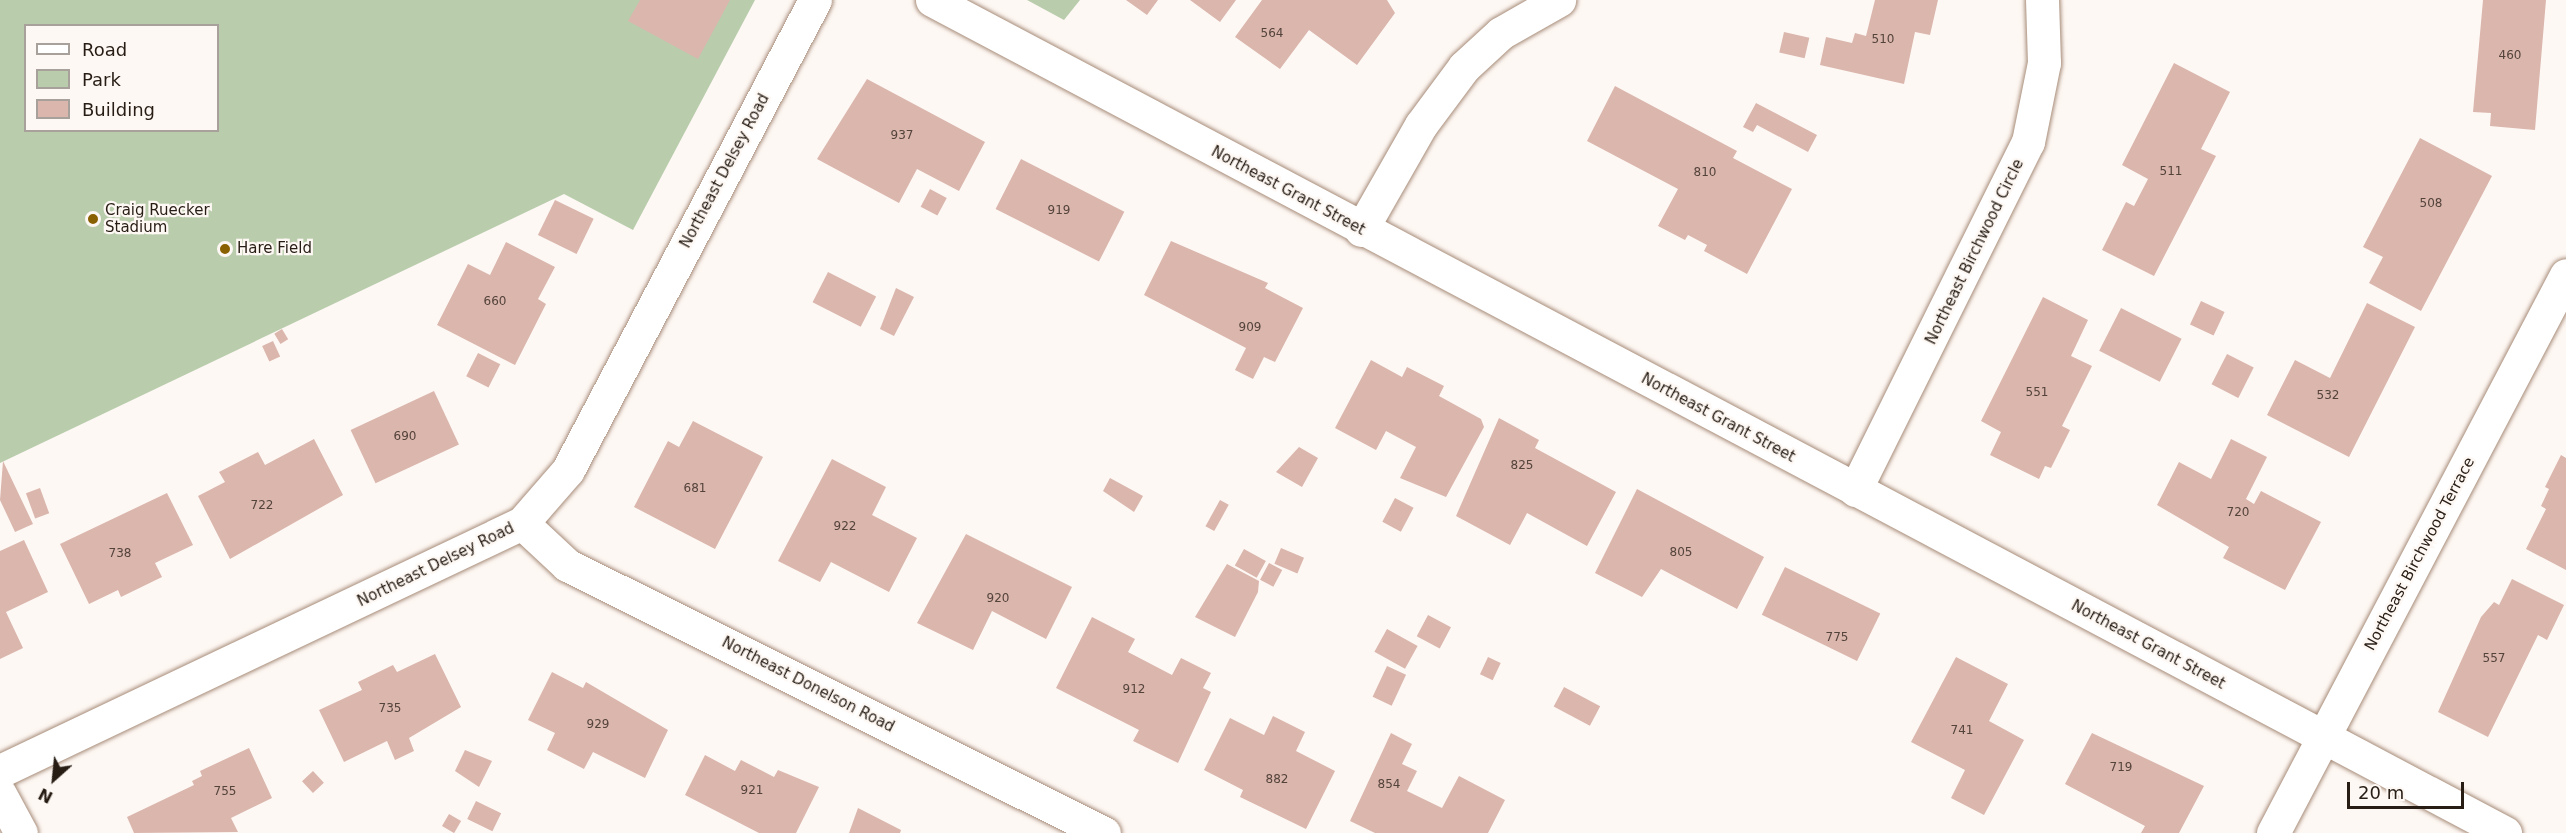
<!DOCTYPE html>
<html>
<head>
<meta charset="utf-8">
<style>
	body { margin:0 }
	#map { position:relative; width:2566px; height:833px; overflow:hidden; background:#fef8f4; font-family:"DejaVu Sans",sans-serif }
	div>[style] { position:absolute }
	.green>* { inset:0; background:#b9cdad }
	.building>* { inset:0; background:#dab6ad; transform-origin:0 0 }
	.roads { filter:drop-shadow(0 0 2px #a78c79) drop-shadow(0 0 2px #a78c79) }
	.minor>* { height:33px; margin:-16.5px; padding:0 16.5px; transform-origin:16.5px; border-radius:16.5px; background:#fff }
	.dots>* { width:16px; height:16px; translate:-50% -50%; box-sizing:border-box; border:3px solid #fef8f4; border-radius:50% }
	span { translate:-50% -50%; white-space:nowrap; text-align:center; line-height:1.15; -webkit-text-stroke:4.5px #fef8f4; paint-order:stroke }
	.number-label { font-size:12px; color:#54433b }
	.number-label span { -webkit-text-stroke-width:0 }
	.street-label { font-size:15px; color:#271d15 }
	.poi-label { font-size:15px; color:#271d15 }
	.left { translate:0 -50%; text-align:left }
	.legend { position:absolute; left:24px; top:24px; width:195px; height:108px; box-sizing:border-box; background:#fef8f4; border:2px solid #a8a09b; margin:0; padding:8px 10px; list-style:none; font-size:18px; color:#271d15 }
	.legend li { display:flex; align-items:center; gap:12px; height:30px }
	.legend b { width:30px; border:2px solid #a8a09b }
	.north { position:absolute; left:24px; top:749px; width:60px; height:60px; -webkit-text-stroke:4px #fef8f4; paint-order:stroke; rotate:207deg; font-size:16px; font-weight:700; line-height:24px; text-align:center; color:#271d15 }
	.north::after { content:''; display:block; margin:auto; width:21px; height:27px; background:#271d15; clip-path:polygon(50% 0,100% 100%,50% 72%,0 100%) }
	.scale { position:absolute; left:2347px; top:782px; width:117px; height:27px; box-sizing:border-box; border:3px solid #271d15; border-top:0; padding-left:8px; font-size:18px; line-height:21px; white-space:nowrap; color:#271d15; -webkit-text-stroke:4px #fef8f4; paint-order:stroke }
</style>
</head>
<body>
<div id="map">
	<div class="green">
		<div style="clip-path:polygon(evenodd,0 0,755px 0,633px 230px,564px 194px,0 463px,0 0,26px 26px,218px 26px,218px 130px,26px 130px,26px 26px)"></div>
		<div style="clip-path:polygon(1027px 0,1080px 0,1064px 20px)"></div>
	</div>
	<div class="building">
		<div style="clip-path:polygon(640px 0,730px 0,698px 59px,628px 21px)"></div>
		<div style="clip-path:polygon(1126px 0,1158px 0,1147px 15px)"></div>
		<div style="clip-path:polygon(1190px 0,1236px 0,1220px 22px)"></div>
		<div style="clip-path:polygon(1262px 0,1387px 0,1395px 13px,1357px 65px,1309px 30px,1280px 69px,1235px 37px)"></div>
		<div style="clip-path:polygon(1875px 0,1938px 0,1930px 35px,1915px 32px,1904px 84px,1820px 65px,1826px 37px,1852px 43px,1855px 33px,1866px 36px)"></div>
		<div style="clip-path:polygon(2483px 0,2546px 0,2535px 130px,2490px 126px,2491px 113px,2473px 112px)"></div>
		<div style="left:1784px;top:32px;width:26px;height:21px;rotate:13deg"></div>
		<div style="clip-path:polygon(2174px 63px,2230px 92px,2201px 149px,2216px 156px,2154px 276px,2102px 250px,2126px 202px,2134px 206px,2148px 179px,2122px 165px)"></div>
		<div style="clip-path:polygon(867px 79px,985px 142px,959px 191px,917px 169px,899px 203px,817px 159px)"></div>
		<div style="clip-path:polygon(1615px 86px,1737px 151px,1733px 158px,1792px 189px,1747px 274px,1704px 251px,1707px 245px,1688px 235px,1685px 240px,1658px 226px,1678px 189px,1587px 141px)"></div>
		<div style="clip-path:polygon(1756px 103px,1817px 135px,1808px 152px,1757px 125px,1753px 132px,1743px 127px)"></div>
		<div style="clip-path:polygon(2420px 138px,2492px 176px,2421px 311px,2369px 283px,2383px 257px,2363px 247px)"></div>
		<div style="left:1021px;top:159px;width:116px;height:56px;rotate:27deg"></div>
		<div style="left:930px;top:189px;width:19px;height:20px;rotate:28deg"></div>
		<div style="left:555px;top:200px;width:43px;height:39px;rotate:26deg"></div>
		<div style="clip-path:polygon(1171px 241px,1268px 283px,1265px 288px,1303px 308px,1275px 362px,1264px 357px,1253px 379px,1235px 370px,1246px 348px,1144px 295px)"></div>
		<div style="clip-path:polygon(506px 242px,555px 267px,538px 299px,546px 304px,515px 365px,437px 325px,468px 264px,490px 275px)"></div>
		<div style="left:828px;top:272px;width:54px;height:34px;rotate:27deg"></div>
		<div style="clip-path:polygon(896px 288px,914px 297px,894px 336px,880px 329px)"></div>
		<div style="clip-path:polygon(2043px 297px,2088px 320px,2071px 356px,2092px 366px,2062px 426px,2070px 430px,2051px 468px,2045px 466px,2039px 479px,1990px 455px,2001px 432px,1981px 421px)"></div>
		<div style="left:2201px;top:301px;width:26px;height:26px;rotate:25deg"></div>
		<div style="clip-path:polygon(2367px 303px,2415px 327px,2349px 457px,2267px 415px,2295px 360px,2330px 378px)"></div>
		<div style="left:2121px;top:308px;width:68px;height:48px;rotate:27deg"></div>
		<div style="left:282px;top:329px;width:12px;height:9px;rotate:59deg"></div>
		<div style="left:273px;top:341px;width:17px;height:12px;rotate:65deg"></div>
		<div style="left:478px;top:353px;width:25px;height:26px;rotate:27deg"></div>
		<div style="left:2227px;top:354px;width:30px;height:34px;rotate:27deg"></div>
		<div style="clip-path:polygon(1371px 360px,1402px 377px,1407px 367px,1444px 386px,1439px 396px,1481px 419px,1484px 427px,1446px 497px,1400px 478px,1416px 447px,1386px 431px,1376px 450px,1335px 428px)"></div>
		<div style="left:434px;top:391px;width:59px;height:92px;rotate:65deg"></div>
		<div style="clip-path:polygon(1499px 418px,1539px 440px,1535px 448px,1616px 492px,1587px 546px,1527px 513px,1510px 545px,1456px 516px)"></div>
		<div style="clip-path:polygon(693px 421px,763px 457px,715px 549px,634px 507px,668px 441px,679px 447px)"></div>
		<div style="clip-path:polygon(314px 439px,343px 495px,230px 559px,198px 496px,225px 482px,219px 472px,258px 452px,265px 465px)"></div>
		<div style="clip-path:polygon(2231px 439px,2267px 457px,2246px 499px,2254px 504px,2261px 491px,2321px 522px,2285px 590px,2223px 558px,2229px 547px,2157px 505px,2179px 462px,2211px 479px)"></div>
		<div style="clip-path:polygon(1299px 447px,1318px 458px,1302px 487px,1276px 472px)"></div>
		<div style="clip-path:polygon(2561px 455px,2566px 458px,2566px 570px,2526px 549px,2546px 509px,2541px 506px,2549px 489px,2545px 487px)"></div>
		<div style="clip-path:polygon(832px 459px,886px 487px,872px 515px,917px 538px,889px 592px,831px 562px,820px 582px,778px 561px)"></div>
		<div style="clip-path:polygon(3px 461px,33px 524px,15px 532px,0 500px)"></div>
		<div style="clip-path:polygon(1110px 478px,1143px 496px,1134px 512px,1103px 491px)"></div>
		<div style="left:40px;top:488px;width:27px;height:15px;rotate:70deg"></div>
		<div style="clip-path:polygon(1637px 489px,1764px 557px,1737px 609px,1661px 569px,1642px 597px,1595px 573px)"></div>
		<div style="clip-path:polygon(167px 493px,193px 545px,155px 563px,162px 577px,121px 597px,118px 590px,89px 604px,60px 544px)"></div>
		<div style="left:1395px;top:498px;width:21px;height:27px;rotate:28deg"></div>
		<div style="left:1220px;top:500px;width:10px;height:30px;rotate:29deg"></div>
		<div style="clip-path:polygon(966px 534px,1072px 587px,1046px 639px,992px 611px,973px 650px,917px 623px)"></div>
		<div style="clip-path:polygon(24px 540px,48px 592px,6px 612px,23px 648px,0 659px,0 551px)"></div>
		<div style="left:1281px;top:548px;width:25px;height:17px;rotate:23deg"></div>
		<div style="left:1244px;top:549px;width:25px;height:19px;rotate:29deg"></div>
		<div style="left:1269px;top:563px;width:15px;height:19px;rotate:28deg"></div>
		<div style="clip-path:polygon(1227px 564px,1259px 581px,1258px 592px,1235px 637px,1195px 617px)"></div>
		<div style="left:1785px;top:567px;width:106px;height:53px;rotate:26deg"></div>
		<div style="clip-path:polygon(2512px 579px,2564px 605px,2547px 640px,2538px 635px,2488px 737px,2438px 712px,2481px 617px,2494px 602px,2499px 605px)"></div>
		<div style="left:1428px;top:615px;width:26px;height:24px;rotate:28deg"></div>
		<div style="clip-path:polygon(1092px 617px,1135px 639px,1128px 652px,1172px 675px,1181px 658px,1211px 673px,1203px 688px,1211px 692px,1178px 763px,1133px 741px,1139px 730px,1056px 688px)"></div>
		<div style="left:1387px;top:629px;width:35px;height:26px;rotate:29deg"></div>
		<div style="clip-path:polygon(435px 654px,461px 707px,409px 738px,414px 751px,395px 760px,387px 741px,344px 762px,319px 710px,362px 690px,358px 682px,393px 665px,397px 672px)"></div>
		<div style="left:1488px;top:657px;width:14px;height:19px;rotate:25deg"></div>
		<div style="clip-path:polygon(1956px 657px,2008px 684px,1989px 721px,2024px 740px,1984px 815px,1951px 798px,1965px 770px,1911px 742px)"></div>
		<div style="left:1387px;top:666px;width:21px;height:34px;rotate:25deg"></div>
		<div style="clip-path:polygon(552px 672px,583px 688px,586px 682px,668px 730px,645px 778px,593px 752px,584px 769px,547px 750px,555px 733px,528px 720px)"></div>
		<div style="left:1564px;top:687px;width:41px;height:22px;rotate:28deg"></div>
		<div style="clip-path:polygon(1273px 716px,1305px 732px,1296px 751px,1335px 771px,1306px 829px,1240px 797px,1243px 790px,1204px 770px,1230px 718px,1264px 735px)"></div>
		<div style="clip-path:polygon(1391px 733px,1412px 744px,1402px 764px,1417px 771px,1407px 791px,1442px 808px,1459px 776px,1505px 800px,1488px 833px,1375px 833px,1350px 821px)"></div>
		<div style="clip-path:polygon(2092px 733px,2204px 786px,2179px 833px,2141px 833px,2145px 826px,2065px 784px)"></div>
		<div style="clip-path:polygon(249px 748px,272px 798px,231px 818px,238px 832px,134px 833px,127px 817px,194px 785px,192px 781px,202px 776px,200px 771px)"></div>
		<div style="clip-path:polygon(465px 750px,492px 761px,479px 787px,455px 771px)"></div>
		<div style="clip-path:polygon(705px 755px,735px 771px,741px 760px,774px 777px,778px 770px,819px 787px,796px 833px,759px 833px,685px 795px)"></div>
		<div style="left:313px;top:771px;width:16px;height:15px;rotate:47deg"></div>
		<div style="left:476px;top:801px;width:28px;height:20px;rotate:26deg"></div>
		<div style="clip-path:polygon(858px 808px,901px 830px,900px 833px,849px 833px)"></div>
		<div style="left:449px;top:814px;width:14px;height:14px;rotate:30deg"></div>
	</div>
	<div class="roads">
		<div class="minor">
			<div style="left:932px;top:0;width:1780px;rotate:27.9deg"></div>
			<div style="left:1361px;top:230px;width:121px;rotate:-60.3deg"></div>
			<div style="left:1421px;top:125px;width:72px;rotate:-53.4deg"></div>
			<div style="left:1464px;top:67px;width:50px;rotate:-42.6deg"></div>
			<div style="left:1501px;top:33px;width:67px;rotate:-29.6deg"></div>
			<div style="left:1855px;top:490px;width:389px;rotate:-63.6deg"></div>
			<div style="left:2028px;top:142px;width:81px;rotate:-78.6deg"></div>
			<div style="left:2044px;top:63px;width:63px;rotate:-91.8deg"></div>
			<div style="left:522px;top:523px;width:62px;rotate:43deg"></div>
			<div style="left:567px;top:565px;width:600px;rotate:26.52deg"></div>
			<div style="left:0;top:771px;width:578px;rotate:-25.41deg"></div>
			<div style="left:522px;top:523px;width:70px;rotate:-49deg"></div>
			<div style="left:568px;top:470px;width:531px;rotate:-62.28deg"></div>
			<div style="left:0;top:794px;width:44px;rotate:61.7deg"></div>
			<div style="left:2273px;top:833px;width:630px;rotate:-62.3deg"></div>
		</div>
	</div>
	<div class="dots">
		<div style="left:93px;top:219px;background:#8a6100"></div>
		<div style="left:225px;top:249px;background:#8a6100"></div>
	</div>
	<div class="number-label">
		<span style="left:1272px;top:34px">564</span>
		<span style="left:1883px;top:40px">510</span>
		<span style="left:2510px;top:56px">460</span>
		<span style="left:902px;top:136px">937</span>
		<span style="left:2171px;top:172px">511</span>
		<span style="left:1705px;top:173px">810</span>
		<span style="left:2431px;top:204px">508</span>
		<span style="left:1059px;top:211px">919</span>
		<span style="left:495px;top:302px">660</span>
		<span style="left:1250px;top:328px">909</span>
		<span style="left:2037px;top:393px">551</span>
		<span style="left:2328px;top:396px">532</span>
		<span style="left:405px;top:437px">690</span>
		<span style="left:1522px;top:466px">825</span>
		<span style="left:695px;top:489px">681</span>
		<span style="left:262px;top:506px">722</span>
		<span style="left:2238px;top:513px">720</span>
		<span style="left:845px;top:527px">922</span>
		<span style="left:1681px;top:553px">805</span>
		<span style="left:120px;top:554px">738</span>
		<span style="left:998px;top:599px">920</span>
		<span style="left:1837px;top:638px">775</span>
		<span style="left:2494px;top:659px">557</span>
		<span style="left:1134px;top:690px">912</span>
		<span style="left:390px;top:709px">735</span>
		<span style="left:598px;top:725px">929</span>
		<span style="left:1962px;top:731px">741</span>
		<span style="left:2121px;top:768px">719</span>
		<span style="left:1277px;top:780px">882</span>
		<span style="left:1389px;top:785px">854</span>
		<span style="left:752px;top:791px">921</span>
		<span style="left:225px;top:792px">755</span>
	</div>
	<div class="street-label">
		<span style="left:725px;top:171px;rotate:-62deg">Northeast Delsey Road</span>
		<span style="left:1288px;top:191px;rotate:28deg">Northeast Grant Street</span>
		<span style="left:1975px;top:252px;rotate:-64deg">Northeast Birchwood Circle</span>
		<span style="left:1718px;top:418px;rotate:28deg">Northeast Grant Street</span>
		<span style="left:2420px;top:554px;rotate:-62deg">Northeast Birchwood Terrace</span>
		<span style="left:436px;top:565px;rotate:-26deg">Northeast Delsey Road</span>
		<span style="left:2148px;top:645px;rotate:28deg">Northeast Grant Street</span>
		<span style="left:808px;top:685px;rotate:27deg">Northeast Donelson Road</span>
	</div>
	<div class="poi-label">
		<span class="left" style="left:105px;top:219px">Craig Ruecker<br>Stadium</span>
		<span class="left" style="left:237px;top:249px">Hare Field</span>
	</div>
	<ul class="legend">
	<li><b style="height:8px;background:#fff"></b>Road</li>
	<li><b style="height:16px;background:#b9cdad"></b>Park</li>
	<li><b style="height:16px;background:#dab6ad"></b>Building</li>
	</ul>
	<div class="north">N</div>
	<div class="scale">20 m</div>
</div>
</body>
</html>
